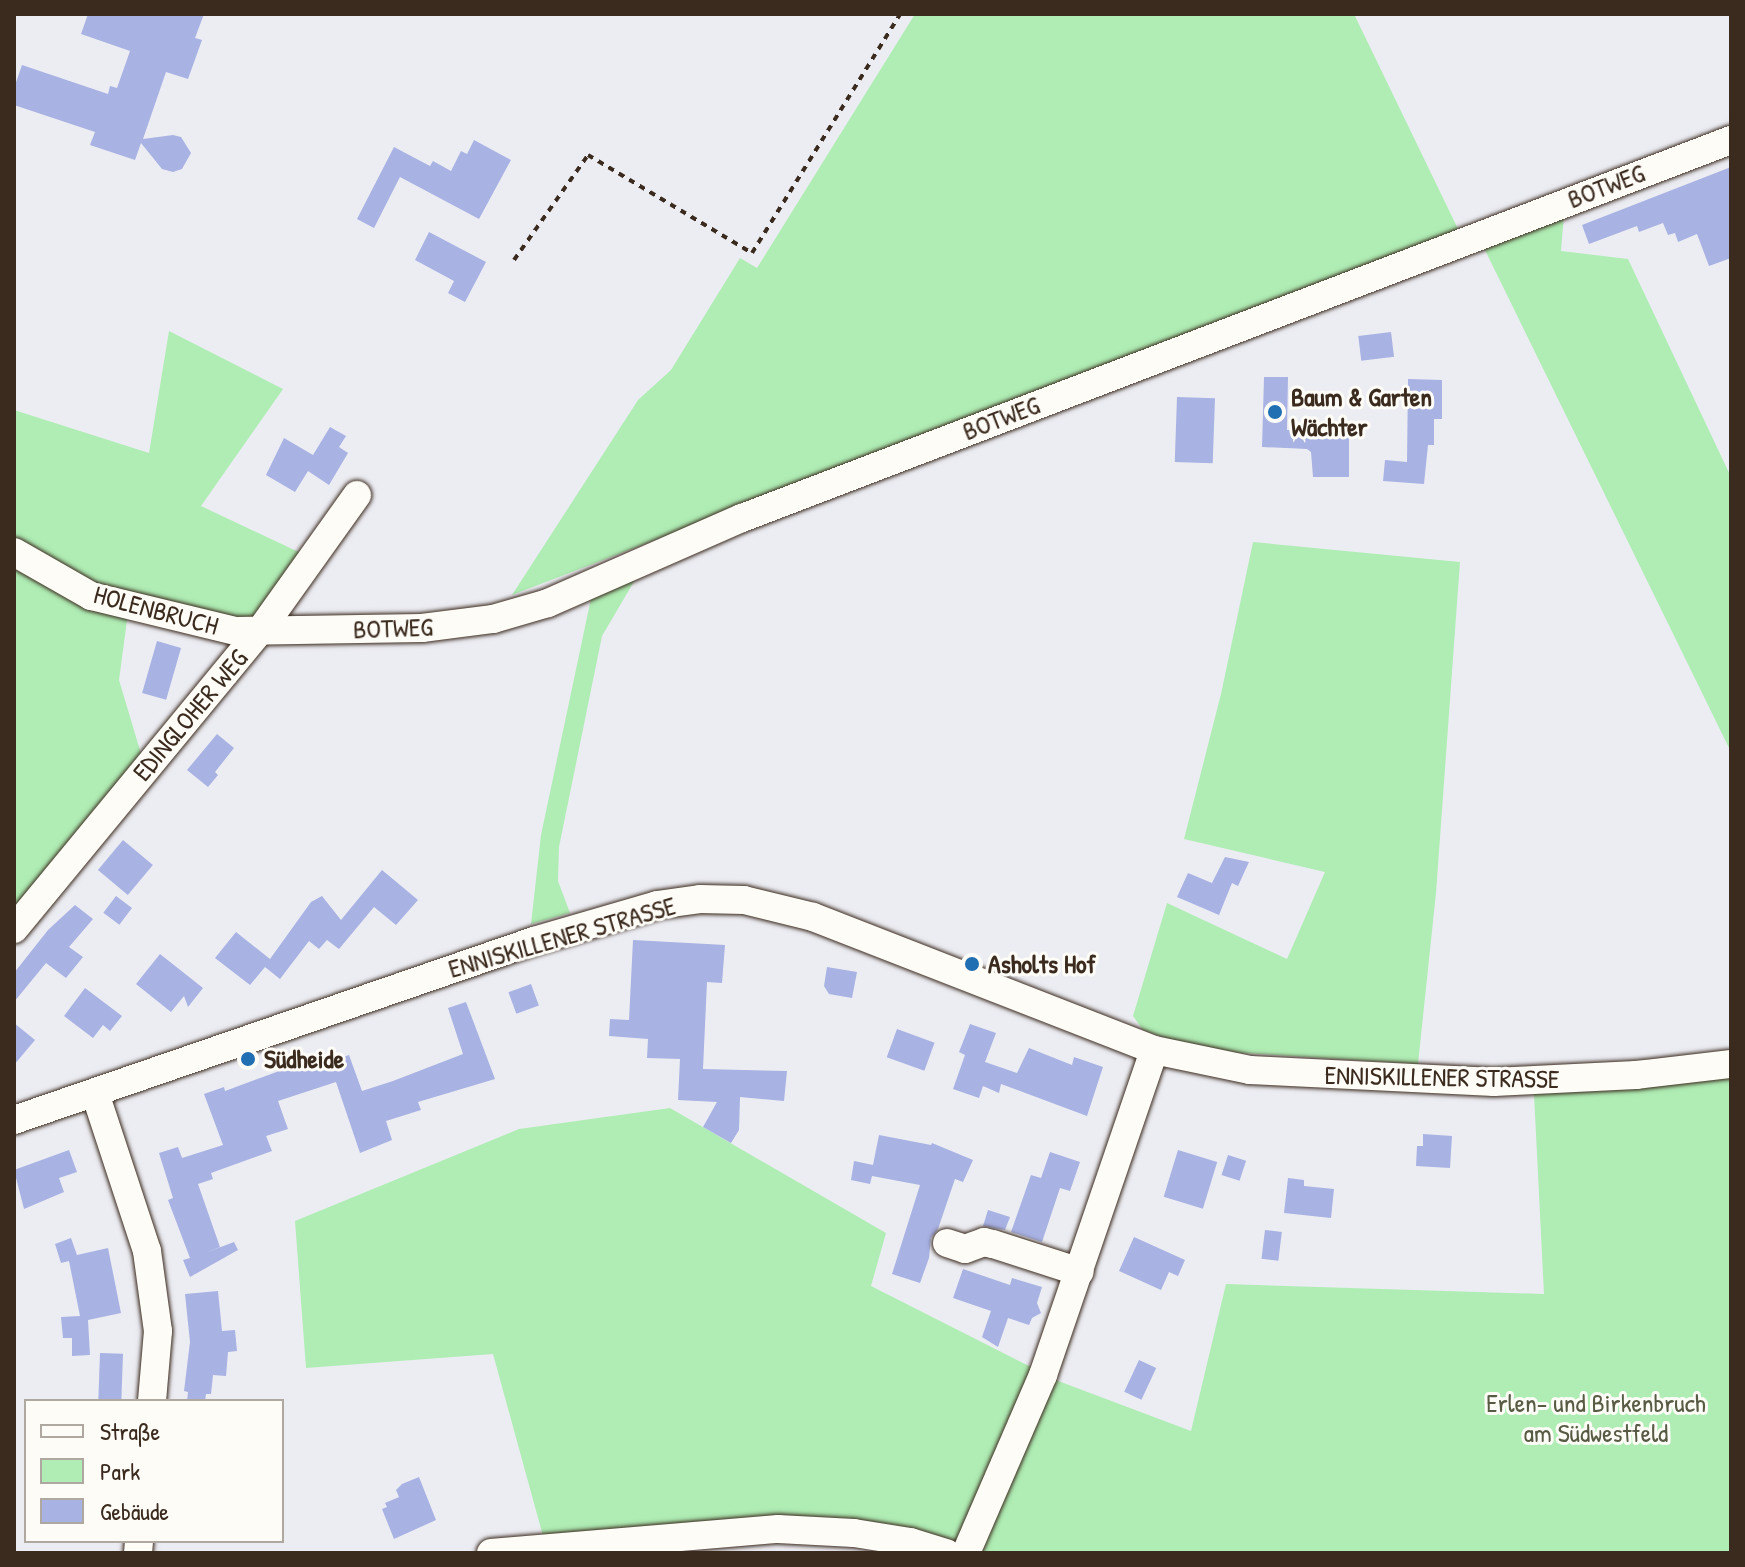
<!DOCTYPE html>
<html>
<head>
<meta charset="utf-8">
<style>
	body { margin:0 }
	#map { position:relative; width:1745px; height:1567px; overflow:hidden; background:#ecedf3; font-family:"Patrick Hand",sans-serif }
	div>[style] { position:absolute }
	.green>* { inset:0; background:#afedb4 }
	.building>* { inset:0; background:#a8b2e3; transform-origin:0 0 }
	.path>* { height:4px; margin-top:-2px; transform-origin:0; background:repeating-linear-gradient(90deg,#3b2a1e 0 6px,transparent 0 12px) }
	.roads { filter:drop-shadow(0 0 2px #3b2a1e) drop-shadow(0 0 2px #3b2a1e) }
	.minor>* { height:28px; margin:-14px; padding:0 14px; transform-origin:14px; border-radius:14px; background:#fdfcf7 }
	.dots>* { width:22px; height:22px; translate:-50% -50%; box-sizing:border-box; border:4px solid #fdfcf7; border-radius:50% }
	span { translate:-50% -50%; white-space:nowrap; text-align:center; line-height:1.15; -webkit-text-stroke:6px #fdfcf7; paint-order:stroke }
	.street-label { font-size:26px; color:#3b2a1e }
	.poi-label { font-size:26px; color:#3b2a1e; font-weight:700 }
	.left { translate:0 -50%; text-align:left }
	.park-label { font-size:26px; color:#585b44 }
	.frame { position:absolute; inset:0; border:16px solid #3b2a1e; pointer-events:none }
	.legend { position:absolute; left:24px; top:1399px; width:260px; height:144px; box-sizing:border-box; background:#fdfcf7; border:2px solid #afa8a0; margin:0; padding:10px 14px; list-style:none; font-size:24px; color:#3b2a1e }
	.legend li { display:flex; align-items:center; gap:16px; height:40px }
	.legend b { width:40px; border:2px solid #afa8a0 }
</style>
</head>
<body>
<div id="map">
	<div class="green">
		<div style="clip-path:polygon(915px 14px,1354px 14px,1459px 231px,512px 595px,638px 400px,671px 370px,740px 258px,757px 268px)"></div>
		<div style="clip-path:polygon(1564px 214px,1561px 251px,1628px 259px,1731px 477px,1731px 752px,1483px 246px)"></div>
		<div style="clip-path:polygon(169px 331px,283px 389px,201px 506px,305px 555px,256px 620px,241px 622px,94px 585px,14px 539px,14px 410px,149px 453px)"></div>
		<div style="clip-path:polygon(1253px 542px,1460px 562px,1436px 893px,1418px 1064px,1227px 1052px,1173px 1041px,1143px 1030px,1133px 1016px,1167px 903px,1287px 959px,1325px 872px,1184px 839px,1221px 694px)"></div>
		<div style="clip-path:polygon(14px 561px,128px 613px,119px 680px,142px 757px,14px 913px)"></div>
		<div style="clip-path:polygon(639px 573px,602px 636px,559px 847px,558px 881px,570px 913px,531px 924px,541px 835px,593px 589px)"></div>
		<div style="clip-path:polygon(1731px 1077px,1731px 1553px,979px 1553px,1053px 1379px,1191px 1431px,1226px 1284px,1544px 1294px,1534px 1094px,1636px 1089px)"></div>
		<div style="clip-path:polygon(670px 1108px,886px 1233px,871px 1286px,1033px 1368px,960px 1541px,543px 1536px,493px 1354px,306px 1368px,295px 1221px,519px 1129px)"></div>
	</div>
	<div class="building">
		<div style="clip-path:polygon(88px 14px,204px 14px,195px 38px,202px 40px,188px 79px,166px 72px,143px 139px,173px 135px,181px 137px,191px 153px,182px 169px,173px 172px,162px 169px,141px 143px,135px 160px,90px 145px,95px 132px,14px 105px,14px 88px,22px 65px,108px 94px,110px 86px,117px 88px,130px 51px,81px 34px)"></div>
		<div style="clip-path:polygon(474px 140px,511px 160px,479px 219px,400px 177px,374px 228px,357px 219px,394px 147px,430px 166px,433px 161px,451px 171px,461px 151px,467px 154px)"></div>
		<div style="clip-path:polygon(1731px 167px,1731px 258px,1709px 266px,1697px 234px,1678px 242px,1675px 233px,1668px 235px,1663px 223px,1639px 232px,1637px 226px,1589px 244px,1582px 225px)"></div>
		<div style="clip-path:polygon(429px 232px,486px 262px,465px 302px,448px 293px,454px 281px,415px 260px)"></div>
		<div style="left:1391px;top:332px;width:25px;height:33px;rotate:83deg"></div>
		<div style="clip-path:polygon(1264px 377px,1288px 377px,1287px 430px,1336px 430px,1336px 437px,1349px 437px,1349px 477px,1313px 477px,1311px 452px,1307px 449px,1262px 447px)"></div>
		<div style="clip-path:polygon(1408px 379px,1442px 380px,1442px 419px,1434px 419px,1434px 445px,1428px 445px,1424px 484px,1383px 481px,1385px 460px,1407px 462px)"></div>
		<div style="left:1177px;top:397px;width:38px;height:65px;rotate:2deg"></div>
		<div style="clip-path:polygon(330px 427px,346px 436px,339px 447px,348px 453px,329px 485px,308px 471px,295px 492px,266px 475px,284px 438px,313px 455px)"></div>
		<div style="left:157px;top:641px;width:25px;height:54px;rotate:16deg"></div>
		<div style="clip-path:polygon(217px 734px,234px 748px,215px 772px,218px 775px,208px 787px,187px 770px)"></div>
		<div style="left:123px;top:840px;width:39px;height:39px;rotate:40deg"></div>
		<div style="clip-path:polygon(1225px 857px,1249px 862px,1238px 886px,1232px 883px,1219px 915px,1177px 897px,1188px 873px,1212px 883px)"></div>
		<div style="clip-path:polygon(382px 870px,418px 900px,396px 925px,374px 907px,339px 949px,327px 940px,319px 949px,309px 941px,280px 979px,265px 967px,250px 985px,215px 958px,236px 932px,270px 959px,311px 902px,322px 896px,341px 920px)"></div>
		<div style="left:116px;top:896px;width:20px;height:21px;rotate:37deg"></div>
		<div style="clip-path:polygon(75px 905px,93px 919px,69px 947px,83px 957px,66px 978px,46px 963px,14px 1002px,14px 973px,48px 930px)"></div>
		<div style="clip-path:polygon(633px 940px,725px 945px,722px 983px,707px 982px,703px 1069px,787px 1071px,784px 1101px,740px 1097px,739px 1130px,731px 1143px,703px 1127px,717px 1102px,678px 1100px,680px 1059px,647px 1058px,648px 1039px,609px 1036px,610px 1019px,629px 1020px)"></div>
		<div style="clip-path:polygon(160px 954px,203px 988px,188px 1007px,184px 996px,171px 1012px,136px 984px)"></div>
		<div style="clip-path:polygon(827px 967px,857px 972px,852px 998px,829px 994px,824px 986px)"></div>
		<div style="left:531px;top:984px;width:23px;height:24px;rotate:70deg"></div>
		<div style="clip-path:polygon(85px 988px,122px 1016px,110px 1031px,103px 1025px,93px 1038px,64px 1016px)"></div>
		<div style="clip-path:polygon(466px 1002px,495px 1079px,418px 1102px,421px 1110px,386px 1121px,392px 1140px,360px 1153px,336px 1082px,278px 1101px,288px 1129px,266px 1136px,272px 1151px,211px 1173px,213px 1179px,198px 1184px,220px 1247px,205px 1253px,234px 1242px,238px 1250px,190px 1277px,183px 1260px,190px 1258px,168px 1200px,173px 1198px,159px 1153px,178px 1147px,182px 1158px,223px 1145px,204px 1094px,224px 1087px,225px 1091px,304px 1062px,307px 1069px,349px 1055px,362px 1091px,393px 1081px,463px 1054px,448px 1008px)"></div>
		<div style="clip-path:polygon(14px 1023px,35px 1040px,14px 1065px)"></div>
		<div style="clip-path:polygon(970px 1024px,996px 1033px,985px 1062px,1017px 1073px,1029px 1048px,1072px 1065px,1074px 1057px,1103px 1067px,1087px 1116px,1001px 1084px,999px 1093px,983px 1086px,979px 1098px,953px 1089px,965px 1055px,959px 1052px)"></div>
		<div style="left:897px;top:1029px;width:40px;height:30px;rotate:20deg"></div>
		<div style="clip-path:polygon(1423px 1134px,1452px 1136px,1450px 1168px,1416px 1166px,1417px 1146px,1423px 1146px)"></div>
		<div style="clip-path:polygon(879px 1135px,931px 1145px,932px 1143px,973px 1160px,963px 1182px,955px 1179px,938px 1229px,931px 1238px,929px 1258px,920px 1283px,892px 1274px,920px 1185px,872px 1176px,870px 1184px,851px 1180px,854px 1161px,873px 1165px)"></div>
		<div style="clip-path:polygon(69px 1150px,77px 1172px,59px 1178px,64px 1192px,24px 1209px,14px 1170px)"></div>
		<div style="left:1178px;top:1150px;width:41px;height:49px;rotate:17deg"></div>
		<div style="clip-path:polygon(1050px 1152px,1080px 1162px,1070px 1191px,1060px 1188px,1042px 1242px,1011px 1232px,1031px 1175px,1041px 1178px)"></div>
		<div style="left:1228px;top:1155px;width:19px;height:21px;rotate:18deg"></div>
		<div style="clip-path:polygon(1288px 1178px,1304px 1180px,1304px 1186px,1334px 1189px,1331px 1218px,1284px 1213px)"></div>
		<div style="clip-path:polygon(988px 1210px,1010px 1217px,1005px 1230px,983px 1226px)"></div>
		<div style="left:1265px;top:1230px;width:17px;height:29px;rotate:7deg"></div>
		<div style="clip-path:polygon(1134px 1237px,1185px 1260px,1178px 1276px,1169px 1272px,1161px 1290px,1119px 1271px)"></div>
		<div style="clip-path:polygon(71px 1238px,77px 1255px,108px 1248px,121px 1313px,88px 1320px,90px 1355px,72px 1356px,72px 1338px,63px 1338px,61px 1317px,80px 1316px,69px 1261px,61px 1263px,55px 1244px)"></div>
		<div style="clip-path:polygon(963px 1269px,1010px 1285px,1012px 1278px,1042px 1287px,1037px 1303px,1041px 1313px,1032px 1318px,1029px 1325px,1008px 1318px,998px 1347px,982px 1337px,991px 1311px,953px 1298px)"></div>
		<div style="clip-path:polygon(218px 1291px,222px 1331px,235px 1330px,237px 1351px,228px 1352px,226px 1376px,213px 1375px,211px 1394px,206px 1394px,205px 1401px,187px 1401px,188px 1392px,184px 1391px,190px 1342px,185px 1294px)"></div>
		<div style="left:100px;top:1353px;width:23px;height:48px;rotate:2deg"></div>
		<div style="left:1139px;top:1360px;width:19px;height:35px;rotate:25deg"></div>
		<div style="clip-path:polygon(419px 1477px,436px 1520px,394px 1539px,382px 1509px,387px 1507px,385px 1503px,399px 1497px,396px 1490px,402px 1484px)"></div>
	</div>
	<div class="path">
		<div style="left:514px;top:260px;width:128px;rotate:-54.8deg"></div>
		<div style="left:588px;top:155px;width:191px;rotate:30.9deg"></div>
		<div style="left:752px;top:253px;width:281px;rotate:-58.2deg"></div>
	</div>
	<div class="roads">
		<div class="minor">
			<div style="left:14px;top:552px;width:89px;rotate:29.7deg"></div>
			<div style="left:91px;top:596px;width:149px;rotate:13.6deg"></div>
			<div style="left:236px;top:631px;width:186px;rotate:-0.9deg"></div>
			<div style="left:422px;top:628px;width:72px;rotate:-7.2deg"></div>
			<div style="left:493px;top:619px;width:57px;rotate:-16.2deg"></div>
			<div style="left:548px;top:603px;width:212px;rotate:-23.7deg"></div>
			<div style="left:742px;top:518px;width:1059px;rotate:-20.92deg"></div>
			<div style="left:14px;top:929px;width:386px;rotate:-50.5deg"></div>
			<div style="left:260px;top:631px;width:167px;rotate:-54.5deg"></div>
			<div style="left:95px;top:1093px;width:166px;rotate:71.8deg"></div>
			<div style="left:147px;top:1251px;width:81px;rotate:82.2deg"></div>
			<div style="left:158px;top:1331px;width:70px;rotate:94.9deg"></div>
			<div style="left:14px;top:1120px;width:550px;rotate:-19deg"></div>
			<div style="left:534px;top:941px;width:128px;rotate:-16.3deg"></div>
			<div style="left:657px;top:905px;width:43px;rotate:-7.9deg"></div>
			<div style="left:700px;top:899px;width:44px;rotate:1.3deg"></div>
			<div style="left:744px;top:900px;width:71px;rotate:13.8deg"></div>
			<div style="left:813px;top:917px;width:366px;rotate:21.3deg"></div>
			<div style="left:1154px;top:1050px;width:98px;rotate:11.8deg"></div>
			<div style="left:1250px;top:1070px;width:244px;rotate:2.8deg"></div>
			<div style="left:1494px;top:1082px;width:142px;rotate:-2.8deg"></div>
			<div style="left:1636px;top:1075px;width:96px;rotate:-6.6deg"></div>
			<div style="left:947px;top:1243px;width:19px;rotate:18deg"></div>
			<div style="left:965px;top:1249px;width:20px;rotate:-20deg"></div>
			<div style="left:984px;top:1242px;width:9px;rotate:13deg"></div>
			<div style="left:993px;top:1244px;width:91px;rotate:17.8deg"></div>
			<div style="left:138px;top:1553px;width:12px;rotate:-85deg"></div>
			<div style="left:491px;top:1553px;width:288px;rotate:-4.8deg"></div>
			<div style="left:778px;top:1529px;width:76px;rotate:3deg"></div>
			<div style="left:854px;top:1533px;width:57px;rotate:9.1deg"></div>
			<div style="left:910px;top:1542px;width:38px;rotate:17deg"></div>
			<div style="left:966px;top:1553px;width:194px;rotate:-66.6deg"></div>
			<div style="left:1043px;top:1375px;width:343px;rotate:-71.1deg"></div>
		</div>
	</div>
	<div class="dots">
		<div style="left:1275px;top:412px;background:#1f6fb2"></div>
		<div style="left:972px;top:964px;background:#1f6fb2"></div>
		<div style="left:248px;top:1059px;background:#1f6fb2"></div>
	</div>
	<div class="street-label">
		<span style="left:1606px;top:186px;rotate:-21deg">BOTWEG</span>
		<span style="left:1001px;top:418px;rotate:-21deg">BOTWEG</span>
		<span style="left:156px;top:610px;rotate:15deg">HOLENBRUCH</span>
		<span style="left:393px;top:628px;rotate:-2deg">BOTWEG</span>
		<span style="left:190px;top:715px;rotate:-50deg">EDINGLOHER WEG</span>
		<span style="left:562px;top:937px;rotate:-16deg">ENNISKILLENER STRASSE</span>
		<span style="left:1442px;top:1077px;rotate:1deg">ENNISKILLENER STRASSE</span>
	</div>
	<div class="poi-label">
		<span class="left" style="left:1291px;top:412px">Baum &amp; Garten<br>Wächter</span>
		<span class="left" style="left:988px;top:964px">Asholts Hof</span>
		<span class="left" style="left:264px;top:1059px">Südheide</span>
	</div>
	<div class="park-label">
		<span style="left:1596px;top:1418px">Erlen- und Birkenbruch<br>am Südwestfeld</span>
	</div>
	<div class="frame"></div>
	<ul class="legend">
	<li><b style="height:10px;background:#fdfcf7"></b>Straße</li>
	<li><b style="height:22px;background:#afedb4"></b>Park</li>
	<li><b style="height:22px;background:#a8b2e3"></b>Gebäude</li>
	</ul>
</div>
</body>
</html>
